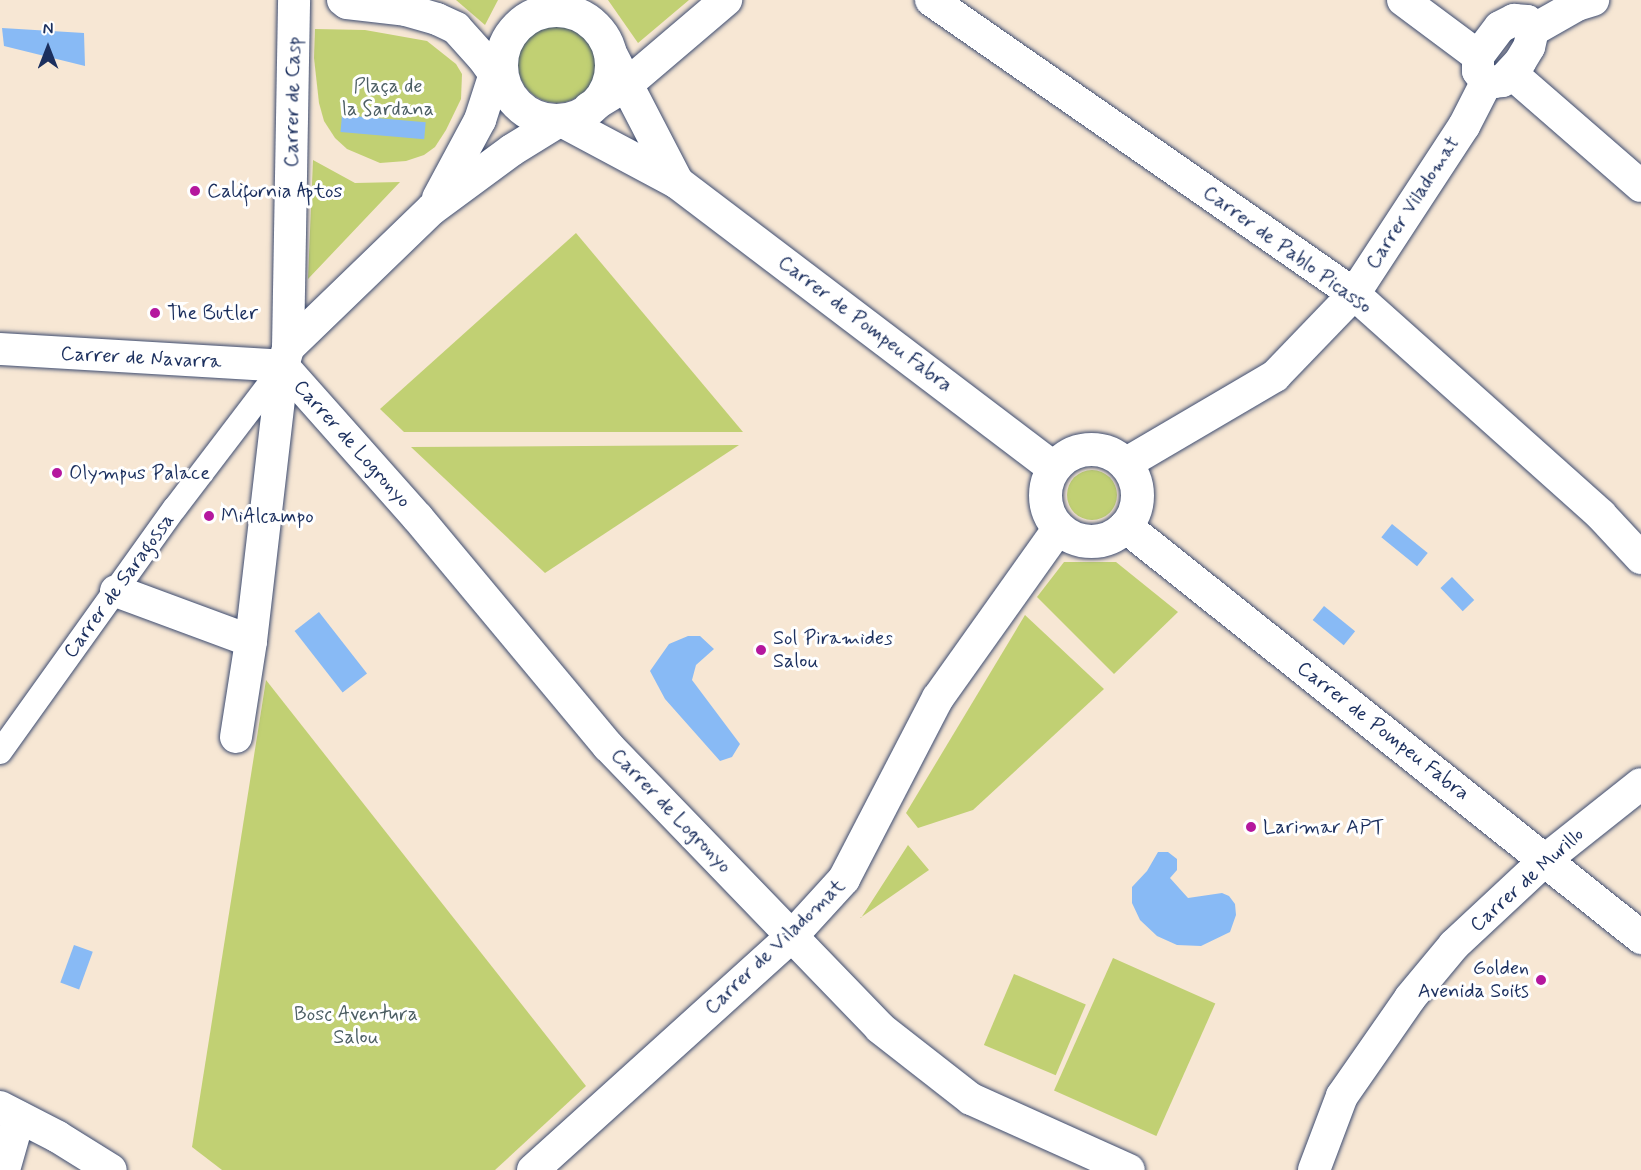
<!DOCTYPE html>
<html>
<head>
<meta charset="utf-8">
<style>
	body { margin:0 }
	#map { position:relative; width:1641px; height:1170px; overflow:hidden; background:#f7e7d4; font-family:Mynerve,sans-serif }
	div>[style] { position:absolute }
	.green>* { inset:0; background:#c1d073; transform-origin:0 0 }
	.round { border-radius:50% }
	.water>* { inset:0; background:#88baf5; transform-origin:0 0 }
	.roads { filter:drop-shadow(0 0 2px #3c4b70) drop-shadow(0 0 2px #3c4b70) }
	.pedestrian>* { height:24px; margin:-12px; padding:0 12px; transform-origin:12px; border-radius:12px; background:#fff }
	.minor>* { height:32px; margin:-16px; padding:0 16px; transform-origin:16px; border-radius:16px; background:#fff }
	.tertiary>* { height:33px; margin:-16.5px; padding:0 16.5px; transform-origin:16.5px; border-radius:16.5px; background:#fff }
	.tertiary>.ring { margin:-16.5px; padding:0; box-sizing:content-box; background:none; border:33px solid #fff; border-radius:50% }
	.dots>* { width:16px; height:16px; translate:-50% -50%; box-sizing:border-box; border:3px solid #fff; border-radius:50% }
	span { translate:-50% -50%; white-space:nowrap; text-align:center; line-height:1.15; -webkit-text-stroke:6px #fff; paint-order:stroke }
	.park-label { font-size:20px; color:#4d5f64 }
	.street-label { font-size:20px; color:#1b2f5e }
	.poi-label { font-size:20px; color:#1b2f5e }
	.left { translate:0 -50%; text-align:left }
	.right { translate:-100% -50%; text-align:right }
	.north { position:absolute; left:18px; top:18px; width:60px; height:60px; -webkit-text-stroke:4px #fff; paint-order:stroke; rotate:0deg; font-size:16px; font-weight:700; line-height:24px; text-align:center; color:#1b2f5e }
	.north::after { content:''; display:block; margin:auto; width:21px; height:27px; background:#1b2f5e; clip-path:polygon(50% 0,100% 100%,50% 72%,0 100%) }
</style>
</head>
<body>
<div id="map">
	<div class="green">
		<div style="clip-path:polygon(456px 0,498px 0,485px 25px)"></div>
		<div style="clip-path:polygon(608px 0,689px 0,638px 43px)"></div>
		<div class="round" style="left:518px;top:25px;width:78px;height:78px"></div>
		<div style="clip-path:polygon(315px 29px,365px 30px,427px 41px,456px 64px,462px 74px,461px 99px,446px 130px,435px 147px,424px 155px,406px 161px,380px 163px,347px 149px,335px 138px,324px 121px,319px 103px,314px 58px)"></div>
		<div style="clip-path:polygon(313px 160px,355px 183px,400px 182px,308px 279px)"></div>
		<div style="clip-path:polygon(576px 233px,743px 432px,404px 432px,380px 409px)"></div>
		<div style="clip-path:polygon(739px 445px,545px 573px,411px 447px)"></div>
		<div class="round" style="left:1067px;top:470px;width:50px;height:50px"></div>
		<div style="clip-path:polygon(1064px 562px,1116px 562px,1178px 612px,1114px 674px,1037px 597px)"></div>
		<div style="clip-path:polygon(1025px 615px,1104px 689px,973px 810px,918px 828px,906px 813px)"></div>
		<div style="clip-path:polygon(266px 680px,586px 1086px,495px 1170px,222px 1170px,192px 1147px)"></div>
		<div style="clip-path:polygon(908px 845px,929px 870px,860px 918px,861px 918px)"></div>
		<div style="left:1113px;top:958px;width:112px;height:145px;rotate:24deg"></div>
		<div style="left:1014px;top:974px;width:78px;height:77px;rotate:23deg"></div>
	</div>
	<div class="water">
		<div style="clip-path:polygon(2px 28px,84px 33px,85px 66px,4px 46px)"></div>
		<div style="left:342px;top:115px;width:84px;height:17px;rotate:5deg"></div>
		<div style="left:1392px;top:524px;width:46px;height:17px;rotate:39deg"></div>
		<div style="left:1452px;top:577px;width:32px;height:16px;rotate:46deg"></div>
		<div style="left:1324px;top:606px;width:40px;height:18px;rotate:39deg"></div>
		<div style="left:319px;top:612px;width:78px;height:31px;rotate:52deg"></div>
		<div style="clip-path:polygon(688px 636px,700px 636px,714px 649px,696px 665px,692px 680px,740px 744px,732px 757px,720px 761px,665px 699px,650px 671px,669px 644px)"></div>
		<div style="clip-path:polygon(1158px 852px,1168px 852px,1177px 859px,1177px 870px,1170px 878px,1188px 898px,1222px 893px,1229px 896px,1235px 904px,1236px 915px,1230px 932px,1201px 946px,1177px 945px,1157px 936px,1140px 920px,1132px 903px,1132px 887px,1147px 871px)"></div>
		<div style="left:74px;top:945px;width:20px;height:40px;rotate:20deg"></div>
	</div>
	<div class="roads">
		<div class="pedestrian">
			<div style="left:0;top:752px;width:300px;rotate:-54.4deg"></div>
			<div style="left:175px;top:508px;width:178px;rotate:-52.7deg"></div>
		</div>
		<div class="minor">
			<div style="left:343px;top:0;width:5px;rotate:37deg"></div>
			<div style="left:347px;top:3px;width:59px;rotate:6.8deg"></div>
			<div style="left:406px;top:10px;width:32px;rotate:16deg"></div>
			<div style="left:437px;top:19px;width:21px;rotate:25deg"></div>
			<div style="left:456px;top:28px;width:40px;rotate:48deg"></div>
			<div style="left:483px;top:58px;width:48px;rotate:54.3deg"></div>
			<div style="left:931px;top:0;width:515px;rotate:34.8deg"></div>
			<div style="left:1354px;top:294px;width:331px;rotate:41.8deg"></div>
			<div style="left:1601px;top:515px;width:59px;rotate:47.1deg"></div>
			<div style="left:1403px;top:0;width:94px;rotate:36.7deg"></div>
			<div style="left:1514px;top:20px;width:13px;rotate:4deg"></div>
			<div style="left:1527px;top:21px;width:11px;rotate:56deg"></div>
			<div style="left:1533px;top:30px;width:17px;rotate:103deg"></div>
			<div style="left:1529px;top:47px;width:17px;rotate:121deg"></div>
			<div style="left:1520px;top:62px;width:26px;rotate:133deg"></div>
			<div style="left:1502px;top:81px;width:8px;rotate:173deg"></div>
			<div style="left:1494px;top:82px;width:10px;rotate:-163deg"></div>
			<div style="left:1484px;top:79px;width:10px;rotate:-127deg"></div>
			<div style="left:1478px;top:71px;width:15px;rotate:-90deg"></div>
			<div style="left:1478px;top:56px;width:36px;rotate:-53deg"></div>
			<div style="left:1500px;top:27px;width:16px;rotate:-27deg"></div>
			<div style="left:1533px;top:30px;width:51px;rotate:-29.6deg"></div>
			<div style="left:1577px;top:5px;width:17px;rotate:-17deg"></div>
			<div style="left:1511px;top:73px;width:172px;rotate:41deg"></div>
			<div style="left:589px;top:108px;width:42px;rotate:-31.4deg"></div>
			<div style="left:625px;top:86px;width:133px;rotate:-40.4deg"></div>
			<div style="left:438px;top:198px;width:89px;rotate:-61.7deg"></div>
			<div style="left:480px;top:120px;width:62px;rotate:-72.1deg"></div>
			<div style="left:288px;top:348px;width:348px;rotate:-89deg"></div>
			<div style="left:0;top:349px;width:284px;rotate:3.4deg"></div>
			<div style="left:283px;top:366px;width:203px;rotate:48.4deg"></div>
			<div style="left:418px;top:518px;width:297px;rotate:50.2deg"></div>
			<div style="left:608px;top:746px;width:392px;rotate:46deg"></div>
			<div style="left:880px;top:1028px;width:115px;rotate:38deg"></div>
			<div style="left:971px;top:1099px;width:173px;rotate:24.2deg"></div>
			<div style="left:1125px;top:464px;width:174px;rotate:-30.4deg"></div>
			<div style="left:1275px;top:376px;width:114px;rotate:-46.1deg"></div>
			<div style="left:1354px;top:294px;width:201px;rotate:-56.8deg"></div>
			<div style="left:1464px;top:126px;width:51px;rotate:-62.9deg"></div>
			<div style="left:116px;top:591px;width:144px;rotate:20.3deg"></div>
			<div style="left:236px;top:737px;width:97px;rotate:-81.1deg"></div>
			<div style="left:251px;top:641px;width:277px;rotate:-83.4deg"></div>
			<div style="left:283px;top:366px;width:19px;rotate:-74deg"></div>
			<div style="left:288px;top:348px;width:200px;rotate:-44deg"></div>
			<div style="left:432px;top:209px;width:99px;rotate:-36.4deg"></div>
			<div style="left:512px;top:150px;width:57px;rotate:-31.5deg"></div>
			<div style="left:0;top:1107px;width:65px;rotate:27.3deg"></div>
			<div style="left:58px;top:1137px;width:62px;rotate:31.9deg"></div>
			<div style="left:4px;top:1170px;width:55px;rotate:-74.2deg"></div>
			<div style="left:533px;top:1170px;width:349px;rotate:-42.1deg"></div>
			<div style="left:792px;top:936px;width:77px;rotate:-47.6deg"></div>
			<div style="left:844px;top:879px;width:204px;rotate:-62.6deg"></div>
			<div style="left:938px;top:698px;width:207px;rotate:-54.6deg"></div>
			<div style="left:1314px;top:1170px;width:79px;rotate:-69.3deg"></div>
			<div style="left:1342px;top:1096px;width:119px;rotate:-55.2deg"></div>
			<div style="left:1410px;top:998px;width:69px;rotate:-50.3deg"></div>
			<div style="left:1454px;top:945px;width:125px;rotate:-43deg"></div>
			<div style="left:1545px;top:860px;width:122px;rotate:-38.4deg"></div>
		</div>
		<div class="tertiary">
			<div class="ring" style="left:501px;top:10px;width:77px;height:77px"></div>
			<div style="left:610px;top:53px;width:145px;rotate:62.6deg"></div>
			<div style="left:561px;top:120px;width:132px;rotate:28.1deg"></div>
			<div style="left:677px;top:182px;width:472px;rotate:37.2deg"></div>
			<div class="ring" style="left:1045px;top:449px;width:59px;height:59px"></div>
			<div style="left:1125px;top:526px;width:660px;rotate:38.54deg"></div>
		</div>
	</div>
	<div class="dots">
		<div style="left:195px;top:191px;background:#b5179e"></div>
		<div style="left:155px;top:313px;background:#b5179e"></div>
		<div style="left:57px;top:473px;background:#b5179e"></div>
		<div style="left:209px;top:516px;background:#b5179e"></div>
		<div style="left:761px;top:650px;background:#b5179e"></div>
		<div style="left:1251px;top:827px;background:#b5179e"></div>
		<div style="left:1541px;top:980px;background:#b5179e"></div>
	</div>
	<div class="park-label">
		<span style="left:388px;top:98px">Plaça de<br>la Sardana</span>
		<span style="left:356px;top:1026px">Bosc Aventura<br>Salou</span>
	</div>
	<div class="street-label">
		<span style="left:293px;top:102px;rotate:-89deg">Carrer de Casp</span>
		<span style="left:1413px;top:203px;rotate:-57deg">Carrer Viladomat</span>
		<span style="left:1287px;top:250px;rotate:36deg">Carrer de Pablo Picasso</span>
		<span style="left:865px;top:324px;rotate:37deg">Carrer de Pompeu Fabra</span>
		<span style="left:141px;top:358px;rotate:3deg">Carrer de Navarra</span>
		<span style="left:352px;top:444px;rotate:48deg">Carrer de Logronyo</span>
		<span style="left:119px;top:586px;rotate:-54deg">Carrer de Saragossa</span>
		<span style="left:1383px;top:731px;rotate:38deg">Carrer de Pompeu Fabra</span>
		<span style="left:671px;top:811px;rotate:46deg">Carrer de Logronyo</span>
		<span style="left:1527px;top:880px;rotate:-42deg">Carrer de Murillo</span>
		<span style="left:775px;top:947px;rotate:-44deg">Carrer de Viladomat</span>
	</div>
	<div class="poi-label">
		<span class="left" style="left:207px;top:191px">California Aptos</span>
		<span class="left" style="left:167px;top:313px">The Butler</span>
		<span class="left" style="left:69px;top:473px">Olympus Palace</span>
		<span class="left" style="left:221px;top:516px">MiAlcampo</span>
		<span class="left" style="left:773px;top:650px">Sol Piramides<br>Salou</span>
		<span class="left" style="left:1263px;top:827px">Larimar APT</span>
		<span class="right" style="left:1529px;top:980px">Golden<br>Avenida Soits</span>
	</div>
	<div class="north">N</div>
</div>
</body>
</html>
